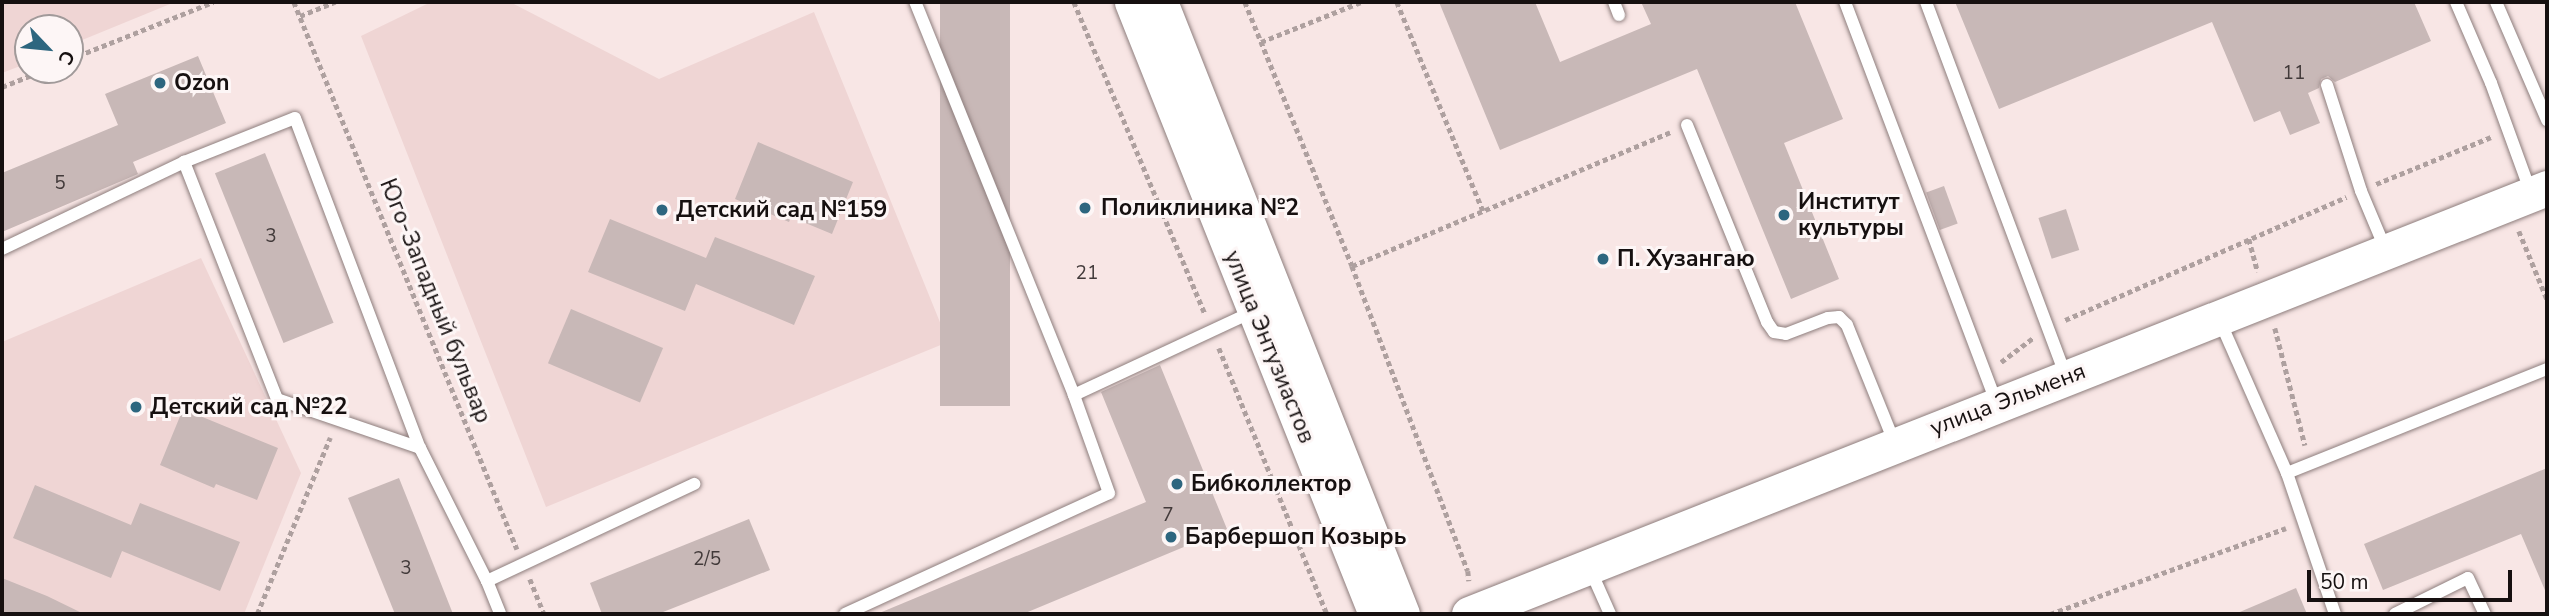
<!DOCTYPE html>
<html>
<head>
<meta charset="utf-8">
<style>
	body { margin:0 }
	#map { position:relative; width:2549px; height:616px; overflow:hidden; background:#f8e6e5; font-family:"Nunito Sans",sans-serif }
	div>[style] { position:absolute }
	.built>* { inset:0; background:#efd5d4 }
	.building>* { inset:0; background:#c8b8b7; transform-origin:0 0 }
	.path>* { height:4.5px; margin-top:-2.25px; transform-origin:0; background:repeating-linear-gradient(90deg,#aea09f 0 5px,transparent 0 8.5px) }
	.roads { filter:drop-shadow(0 0 2px #8e7e7d) drop-shadow(0 0 2px #8e7e7d) }
	.lane>* { height:12px; margin:-6px; padding:0 6px; transform-origin:6px; border-radius:6px; background:#fff }
	.secondary>* { height:35px; margin:-17.5px; padding:0 17.5px; transform-origin:17.5px; border-radius:17.5px; background:#fff }
	.dots>* { width:19px; height:19px; translate:-50% -50%; box-sizing:border-box; border:4px solid #fdf6f6; border-radius:50% }
	span { translate:-50% -50%; white-space:nowrap; text-align:center; line-height:1.15; -webkit-text-stroke:6px #fdf6f6; paint-order:stroke }
	.number-label { font-size:19px; color:#423a3a }
	.number-label span { -webkit-text-stroke-width:0 }
	.poi-label { font-size:23px; color:#161010; font-weight:700 }
	.left { translate:0 -50%; text-align:left }
	.street-label { font-size:23px; color:#161010 }
	.frame { position:absolute; inset:0; border:4px solid #161010; pointer-events:none }
	.north { position:absolute; left:14px; top:14px; width:70px; height:70px; box-sizing:border-box; background:#fdf6f6; border:2px solid #a19a9a; border-radius:50%; rotate:116deg; font-size:19px; font-weight:700; line-height:28px; text-align:center; color:#161010 }
	.north::after { content:''; display:block; margin:auto; width:24px; height:32px; background:#2d667f; clip-path:polygon(50% 0,100% 100%,50% 72%,0 100%) }
	.scale { position:absolute; left:2307px; top:570px; width:205px; height:32px; box-sizing:border-box; border:4px solid #161010; border-top:0; padding-left:9px; font-size:21px; line-height:24px; white-space:nowrap; color:#161010; -webkit-text-stroke:5px #fdf6f6; paint-order:stroke }
</style>
</head>
<body>
<div id="map">
	<div class="built">
		<div style="clip-path:polygon(2px 2px,175px 2px,70px 45px,70px 28px,28px 28px,28px 63px,2px 73px)"></div>
		<div style="clip-path:polygon(431px 2px,510px 2px,659px 79px,814px 12px,948px 342px,546px 507px,361px 36px)"></div>
		<div style="clip-path:polygon(201px 258px,301px 473px,244px 614px,2px 614px,2px 342px)"></div>
	</div>
	<div class="building">
		<div style="left:940px;top:2px;width:70px;height:404px"></div>
		<div style="clip-path:polygon(1439px 2px,1535px 2px,1560px 62px,1651px 24px,1641px 2px,1795px 2px,1843px 119px,1784px 143px,1839px 279px,1791px 299px,1697px 69px,1500px 150px)"></div>
		<div style="clip-path:polygon(1955px 2px,2414px 2px,2431px 41px,2335px 82px,2328px 76px,2321px 79px,2319px 88px,2308px 93px,2320px 123px,2290px 135px,2280px 111px,2254px 122px,2212px 22px,1999px 109px)"></div>
		<div style="clip-path:polygon(198px 56px,226px 123px,133px 162px,138px 174px,2px 232px,2px 173px,118px 125px,105px 94px)"></div>
		<div style="clip-path:polygon(758px 142px,853px 182px,832px 234px,791px 217px,789px 222px,735px 199px)"></div>
		<div style="left:265px;top:153px;width:183px;height:54px;rotate:68deg"></div>
		<div style="left:1944px;top:186px;width:40px;height:19px;rotate:70deg"></div>
		<div style="left:2066px;top:209px;width:43px;height:29px;rotate:72deg"></div>
		<div style="clip-path:polygon(610px 219px,706px 258px,715px 237px,815px 276px,794px 325px,696px 284px,685px 311px,588px 272px)"></div>
		<div style="left:571px;top:309px;width:100px;height:59px;rotate:23deg"></div>
		<div style="clip-path:polygon(1160px 365px,1227px 529px,1023px 614px,877px 614px,1146px 502px,1101px 392px)"></div>
		<div style="clip-path:polygon(183px 409px,278px 448px,257px 500px,216px 484px,214px 488px,160px 465px)"></div>
		<div style="clip-path:polygon(2547px 468px,2547px 595px,2521px 534px,2383px 590px,2364px 544px)"></div>
		<div style="clip-path:polygon(399px 478px,417px 523px,453px 614px,395px 614px,348px 498px)"></div>
		<div style="clip-path:polygon(35px 485px,131px 525px,140px 503px,240px 542px,220px 591px,122px 551px,111px 578px,13px 538px)"></div>
		<div style="clip-path:polygon(749px 519px,770px 570px,658px 614px,602px 614px,590px 583px)"></div>
		<div style="clip-path:polygon(2px 578px,47px 596px,84px 614px,2px 614px)"></div>
		<div style="clip-path:polygon(2296px 588px,2307px 614px,2235px 614px)"></div>
	</div>
	<div class="path">
		<div style="left:294px;top:2px;width:591px;rotate:67.82deg"></div>
		<div style="left:1074px;top:2px;width:338px;rotate:67.2deg"></div>
		<div style="left:1245px;top:2px;width:285px;rotate:67.9deg"></div>
		<div style="left:1352px;top:266px;width:326px;rotate:69.2deg"></div>
		<div style="left:1468px;top:571px;width:10px;rotate:84deg"></div>
		<div style="left:1397px;top:2px;width:226px;rotate:67.6deg"></div>
		<div style="left:300px;top:16px;width:38px;rotate:-22deg"></div>
		<div style="left:1261px;top:42px;width:108px;rotate:-21.8deg"></div>
		<div style="left:70px;top:59px;width:154px;rotate:-21.7deg"></div>
		<div style="left:2px;top:87px;width:45px;rotate:-22deg"></div>
		<div style="left:2376px;top:184px;width:124px;rotate:-22.2deg"></div>
		<div style="left:2519px;top:231px;width:74px;rotate:67.6deg"></div>
		<div style="left:2249px;top:239px;width:34px;rotate:75deg"></div>
		<div style="left:1352px;top:266px;width:345px;rotate:-22.8deg"></div>
		<div style="left:2065px;top:320px;width:307px;rotate:-23.6deg"></div>
		<div style="left:2275px;top:328px;width:121px;rotate:75.6deg"></div>
		<div style="left:1219px;top:348px;width:287px;rotate:67.9deg"></div>
		<div style="left:2001px;top:362px;width:40px;rotate:-37deg"></div>
		<div style="left:530px;top:579px;width:38px;rotate:68deg"></div>
		<div style="left:257px;top:614px;width:191px;rotate:-67.5deg"></div>
		<div style="left:2050px;top:614px;width:251px;rotate:-20deg"></div>
	</div>
	<div class="roads">
		<div class="lane">
			<div style="left:1614px;top:2px;width:14px;rotate:69deg"></div>
			<div style="left:1845px;top:2px;width:430px;rotate:69.3deg"></div>
			<div style="left:1926px;top:2px;width:400px;rotate:69.5deg"></div>
			<div style="left:2456px;top:2px;width:88px;rotate:66.6deg"></div>
			<div style="left:2491px;top:83px;width:117px;rotate:70deg"></div>
			<div style="left:2496px;top:2px;width:129px;rotate:66.6deg"></div>
			<div style="left:2327px;top:85px;width:111px;rotate:72.2deg"></div>
			<div style="left:2361px;top:191px;width:62px;rotate:67.2deg"></div>
			<div style="left:1687px;top:125px;width:213px;rotate:67.9deg"></div>
			<div style="left:1767px;top:322px;width:12px;rotate:55deg"></div>
			<div style="left:1774px;top:332px;width:12px;rotate:9deg"></div>
			<div style="left:1786px;top:334px;width:45px;rotate:-20.9deg"></div>
			<div style="left:1828px;top:318px;width:11px;rotate:-5deg"></div>
			<div style="left:1839px;top:317px;width:11px;rotate:45deg"></div>
			<div style="left:1847px;top:325px;width:128px;rotate:68deg"></div>
			<div style="left:2px;top:249px;width:202px;rotate:-25.5deg"></div>
			<div style="left:2219px;top:319px;width:168px;rotate:66.2deg"></div>
			<div style="left:2287px;top:473px;width:149px;rotate:71.2deg"></div>
			<div style="left:1074px;top:395px;width:199px;rotate:-25deg"></div>
			<div style="left:420px;top:448px;width:151px;rotate:-161.1deg"></div>
			<div style="left:277px;top:399px;width:255px;rotate:-111.4deg"></div>
			<div style="left:184px;top:162px;width:119px;rotate:-21.6deg"></div>
			<div style="left:295px;top:118px;width:353px;rotate:69.3deg"></div>
			<div style="left:420px;top:448px;width:149px;rotate:63.3deg"></div>
			<div style="left:487px;top:581px;width:35px;rotate:68deg"></div>
			<div style="left:2287px;top:473px;width:280px;rotate:-21.8deg"></div>
			<div style="left:1590px;top:569px;width:49px;rotate:66deg"></div>
			<div style="left:487px;top:581px;width:229px;rotate:-25.1deg"></div>
			<div style="left:845px;top:614px;width:290px;rotate:-24.6deg"></div>
			<div style="left:1109px;top:493px;width:104px;rotate:-109.7deg"></div>
			<div style="left:1074px;top:395px;width:424px;rotate:-112deg"></div>
			<div style="left:2395px;top:614px;width:81px;rotate:-26.3deg"></div>
			<div style="left:2468px;top:578px;width:40px;rotate:65deg"></div>
		</div>
		<div class="secondary">
			<div style="left:1132px;top:2px;width:659px;rotate:68.26deg"></div>
			<div style="left:1160px;top:2px;width:658px;rotate:68.42deg"></div>
			<div style="left:1469px;top:614px;width:1159px;rotate:-21.56deg"></div>
		</div>
	</div>
	<div class="dots">
		<div style="left:160px;top:83px;background:#2d667f"></div>
		<div style="left:1085px;top:208px;background:#2d667f"></div>
		<div style="left:662px;top:210px;background:#2d667f"></div>
		<div style="left:1784px;top:215px;background:#2d667f"></div>
		<div style="left:1603px;top:259px;background:#2d667f"></div>
		<div style="left:136px;top:407px;background:#2d667f"></div>
		<div style="left:1177px;top:484px;background:#2d667f"></div>
		<div style="left:1171px;top:537px;background:#2d667f"></div>
	</div>
	<div class="number-label">
		<span style="left:2294px;top:74px">11</span>
		<span style="left:60px;top:184px">5</span>
		<span style="left:271px;top:237px">3</span>
		<span style="left:1087px;top:274px">21</span>
		<span style="left:1168px;top:516px">7</span>
		<span style="left:707px;top:560px">2/5</span>
		<span style="left:406px;top:569px">3</span>
	</div>
	<div class="poi-label">
		<span class="left" style="left:174px;top:83px">Ozon</span>
		<span class="left" style="left:1798px;top:215px">Институт<br>культуры</span>
		<span class="left" style="left:1101px;top:208px">Поликлиника №2</span>
		<span class="left" style="left:676px;top:210px">Детский сад №159</span>
		<span class="left" style="left:1617px;top:259px">П. Хузангаю</span>
		<span class="left" style="left:150px;top:407px">Детский сад №22</span>
		<span class="left" style="left:1191px;top:484px">Бибколлектор</span>
		<span class="left" style="left:1185px;top:537px">Барбершоп Козырь</span>
	</div>
	<div class="street-label">
		<span style="left:435px;top:301px;rotate:68deg">Юго-Западный бульвар</span>
		<span style="left:1269px;top:347px;rotate:68deg">улица Энтузиастов</span>
		<span style="left:2008px;top:400px;rotate:-21deg">улица Эльменя</span>
	</div>
	<div class="frame"></div>
	<div class="north">С</div>
	<div class="scale">50 m</div>
</div>
</body>
</html>
